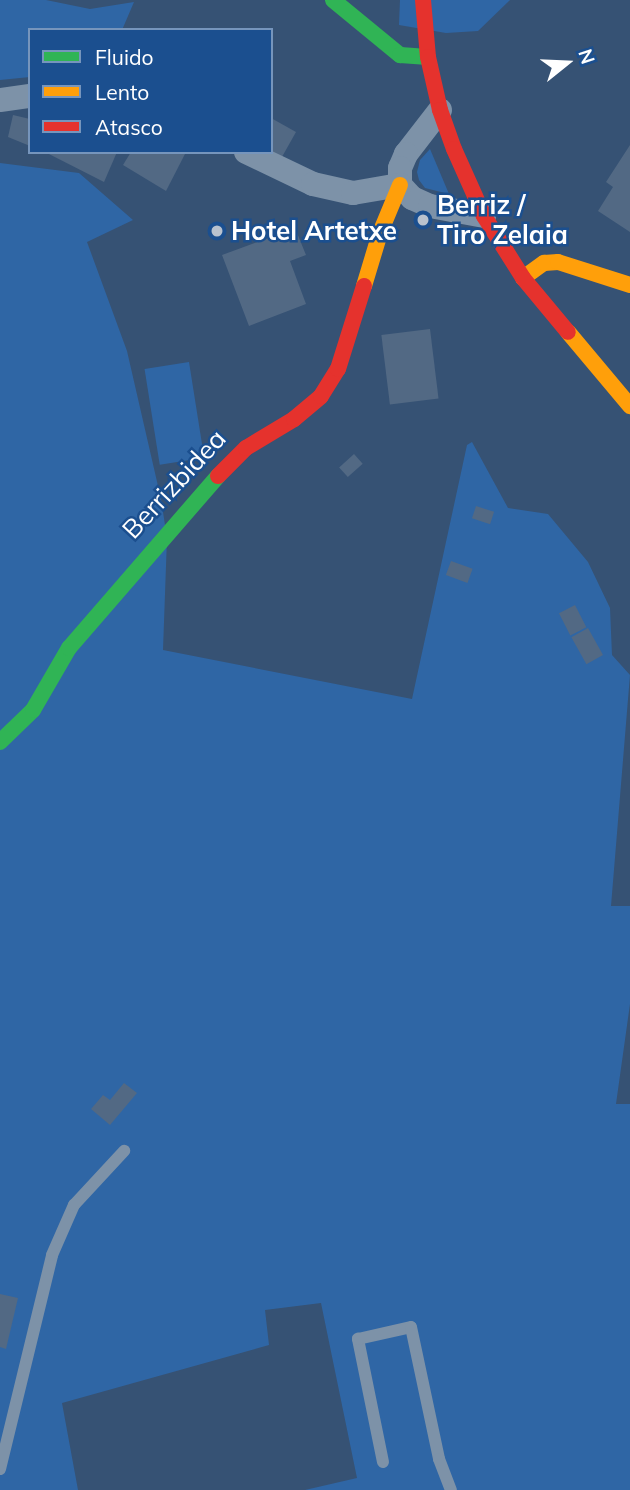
<!DOCTYPE html>
<html>
<head>
<meta charset="utf-8">
<style>
	body { margin:0 }
	#map { position:relative; width:630px; height:1490px; overflow:hidden; background:#365274; font-family:Mulish,sans-serif }
	div>[style] { position:absolute }
	.green>* { inset:0; background:#2f66a5; transform-origin:0 0 }
	.building>* { inset:0; background:#526984; transform-origin:0 0 }
	.lane>* { height:12px; margin:-6px; padding:0 6px; transform-origin:6px; border-radius:6px; background:#7d92a8 }
	.street>* { height:24px; margin:-12px; padding:0 12px; transform-origin:12px; border-radius:12px; background:#7d92a8 }
	.fast>* { height:16px; margin:-8px; padding:0 8px; transform-origin:8px; border-radius:8px; background:#30b455 }
	.slow>* { height:16px; margin:-8px; padding:0 8px; transform-origin:8px; border-radius:8px; background:#ff9f0a }
	.jam>* { height:16px; margin:-8px; padding:0 8px; transform-origin:8px; border-radius:8px; background:#e5322d }
	.dots>* { width:19px; height:19px; translate:-50% -50%; box-sizing:border-box; border:4px solid #1b4f8f; border-radius:50% }
	span { translate:-50% -50%; white-space:nowrap; text-align:center; line-height:1.15; -webkit-text-stroke:5px #1b4f8f; paint-order:stroke }
	.poi-label { font-size:26px; color:#fff; font-weight:700 }
	.left { translate:0 -50%; text-align:left }
	.street-label { font-size:26px; color:#fff }
	.legend { position:absolute; left:28px; top:28px; width:245px; height:126px; box-sizing:border-box; background:#1b4f8f; border:2px solid #7695bc; margin:0; padding:9px 12px; list-style:none; font-size:21px; color:#fff }
	.legend li { display:flex; align-items:center; gap:14px; height:35px }
	.legend b { width:35px; border:2px solid #7695bc }
	.north { position:absolute; left:532px; top:28px; width:70px; height:70px; -webkit-text-stroke:5px #1b4f8f; paint-order:stroke; rotate:72deg; font-size:19px; font-weight:700; line-height:28px; text-align:center; color:#fff }
	.north::after { content:''; display:block; margin:auto; width:24px; height:32px; background:#fff; clip-path:polygon(50% 0,100% 100%,50% 72%,0 100%) }
</style>
</head>
<body>
<div id="map">
	<div class="green">
		<div style="clip-path:polygon(0 0,46px 0,90px 9px,134px 2px,122px 30px,30px 30px,30px 77px,0 80px)"></div>
		<div style="clip-path:polygon(400px 0,510px 0,478px 31px,446px 33px,399px 25px)"></div>
		<div style="clip-path:polygon(430px 149px,449px 194px,425px 188px,419px 180px,417px 172px,420px 160px)"></div>
		<div style="clip-path:polygon(0 163px,79px 173px,133px 220px,87px 242px,127px 351px,161px 499px,167px 538px,163px 650px,412px 699px,467px 445px,472px 442px,508px 508px,548px 514px,588px 562px,610px 608px,612px 655px,630px 675px,611px 906px,630px 906px,630px 1004px,616px 1104px,630px 1104px,630px 1490px,305px 1490px,357px 1478px,321px 1303px,265px 1310px,269px 1345px,62px 1403px,78px 1490px,0 1490px)"></div>
		<div style="left:189px;top:362px;width:97px;height:45px;rotate:81deg"></div>
	</div>
	<div class="building">
		<div style="clip-path:polygon(13px 115px,30px 119px,30px 146px,8px 137px)"></div>
		<div style="clip-path:polygon(271px 118px,296px 132px,278px 164px,271px 152px)"></div>
		<div style="clip-path:polygon(630px 145px,630px 232px,598px 211px,613px 187px,606px 182px)"></div>
		<div style="clip-path:polygon(45px 152px,117px 152px,104px 182px)"></div>
		<div style="clip-path:polygon(131px 152px,186px 152px,166px 191px,123px 165px)"></div>
		<div style="clip-path:polygon(295px 228px,306px 255px,290px 261px,306px 304px,249px 326px,222px 255px)"></div>
		<div style="left:430px;top:329px;width:70px;height:49px;rotate:83deg"></div>
		<div style="left:354px;top:454px;width:13px;height:20px;rotate:48deg"></div>
		<div style="left:476px;top:506px;width:19px;height:13px;rotate:18deg"></div>
		<div style="left:451px;top:561px;width:23px;height:15px;rotate:20deg"></div>
		<div style="left:575px;top:605px;width:25px;height:18px;rotate:63deg"></div>
		<div style="left:588px;top:628px;width:31px;height:19px;rotate:61deg"></div>
		<div style="clip-path:polygon(124px 1083px,137px 1093px,110px 1125px,91px 1109px,103px 1095px,110px 1100px)"></div>
		<div style="clip-path:polygon(0 1294px,18px 1298px,6px 1349px,0 1347px)"></div>
	</div>
	<div class="lane">
		<div style="left:383px;top:1462px;width:126px;rotate:-101.5deg"></div>
		<div style="left:358px;top:1339px;width:54px;rotate:-12.8deg"></div>
		<div style="left:411px;top:1327px;width:135px;rotate:78deg"></div>
		<div style="left:439px;top:1459px;width:33px;rotate:69deg"></div>
		<div style="left:0;top:1469px;width:220px;rotate:-76.3deg"></div>
		<div style="left:52px;top:1255px;width:55px;rotate:-66.3deg"></div>
		<div style="left:74px;top:1205px;width:74px;rotate:-47.2deg"></div>
	</div>
	<div class="street">
		<div style="left:0;top:100px;width:30px;rotate:-8deg"></div>
		<div style="left:440px;top:110px;width:56px;rotate:127.7deg"></div>
		<div style="left:406px;top:154px;width:15px;rotate:113deg"></div>
		<div style="left:400px;top:168px;width:17px;rotate:90deg"></div>
		<div style="left:400px;top:185px;width:18px;rotate:47deg"></div>
		<div style="left:412px;top:198px;width:20px;rotate:24deg"></div>
		<div style="left:430px;top:206px;width:55px;rotate:10.5deg"></div>
		<div style="left:246px;top:152px;width:74px;rotate:25.5deg"></div>
		<div style="left:313px;top:184px;width:41px;rotate:12.7deg"></div>
		<div style="left:353px;top:193px;width:48px;rotate:-9.7deg"></div>
	</div>
	<div class="fast">
		<div style="left:333px;top:0;width:87px;rotate:39.4deg"></div>
		<div style="left:400px;top:55px;width:28px;rotate:4deg"></div>
		<div style="left:0;top:742px;width:46px;rotate:-44.1deg"></div>
		<div style="left:33px;top:710px;width:72px;rotate:-59.9deg"></div>
		<div style="left:69px;top:648px;width:228px;rotate:-49.1deg"></div>
	</div>
	<div class="slow">
		<div style="left:523px;top:278px;width:26px;rotate:-36deg"></div>
		<div style="left:544px;top:263px;width:14px;rotate:-4deg"></div>
		<div style="left:558px;top:262px;width:76px;rotate:17.7deg"></div>
		<div style="left:364px;top:286px;width:55px;rotate:-73.2deg"></div>
		<div style="left:380px;top:233px;width:52px;rotate:-67.4deg"></div>
		<div style="left:568px;top:332px;width:97px;rotate:50deg"></div>
	</div>
	<div class="jam">
		<div style="left:423px;top:0;width:57px;rotate:85deg"></div>
		<div style="left:428px;top:57px;width:54px;rotate:77.2deg"></div>
		<div style="left:440px;top:110px;width:41px;rotate:70.3deg"></div>
		<div style="left:454px;top:149px;width:73px;rotate:65.9deg"></div>
		<div style="left:484px;top:216px;width:73px;rotate:57.8deg"></div>
		<div style="left:523px;top:278px;width:70px;rotate:50.2deg"></div>
		<div style="left:218px;top:476px;width:40px;rotate:-45deg"></div>
		<div style="left:246px;top:448px;width:56px;rotate:-31.1deg"></div>
		<div style="left:294px;top:419px;width:35px;rotate:-40deg"></div>
		<div style="left:321px;top:396px;width:32px;rotate:-58deg"></div>
		<div style="left:338px;top:369px;width:87px;rotate:-72.6deg"></div>
	</div>
	<div class="dots">
		<div style="left:423px;top:220px;background:#b9c2ce"></div>
		<div style="left:217px;top:231px;background:#b9c2ce"></div>
	</div>
	<div class="poi-label">
		<span class="left" style="left:437px;top:220px">Berriz /<br>Tiro Zelaia</span>
		<span class="left" style="left:231px;top:231px">Hotel Artetxe</span>
	</div>
	<div class="street-label">
		<span style="left:174px;top:484px;rotate:-47deg">Berrizbidea</span>
	</div>
	<ul class="legend">
	<li><b style="height:9px;background:#30b455"></b>Fluido</li>
	<li><b style="height:9px;background:#ff9f0a"></b>Lento</li>
	<li><b style="height:9px;background:#e5322d"></b>Atasco</li>
	</ul>
	<div class="north">N</div>
</div>
</body>
</html>
